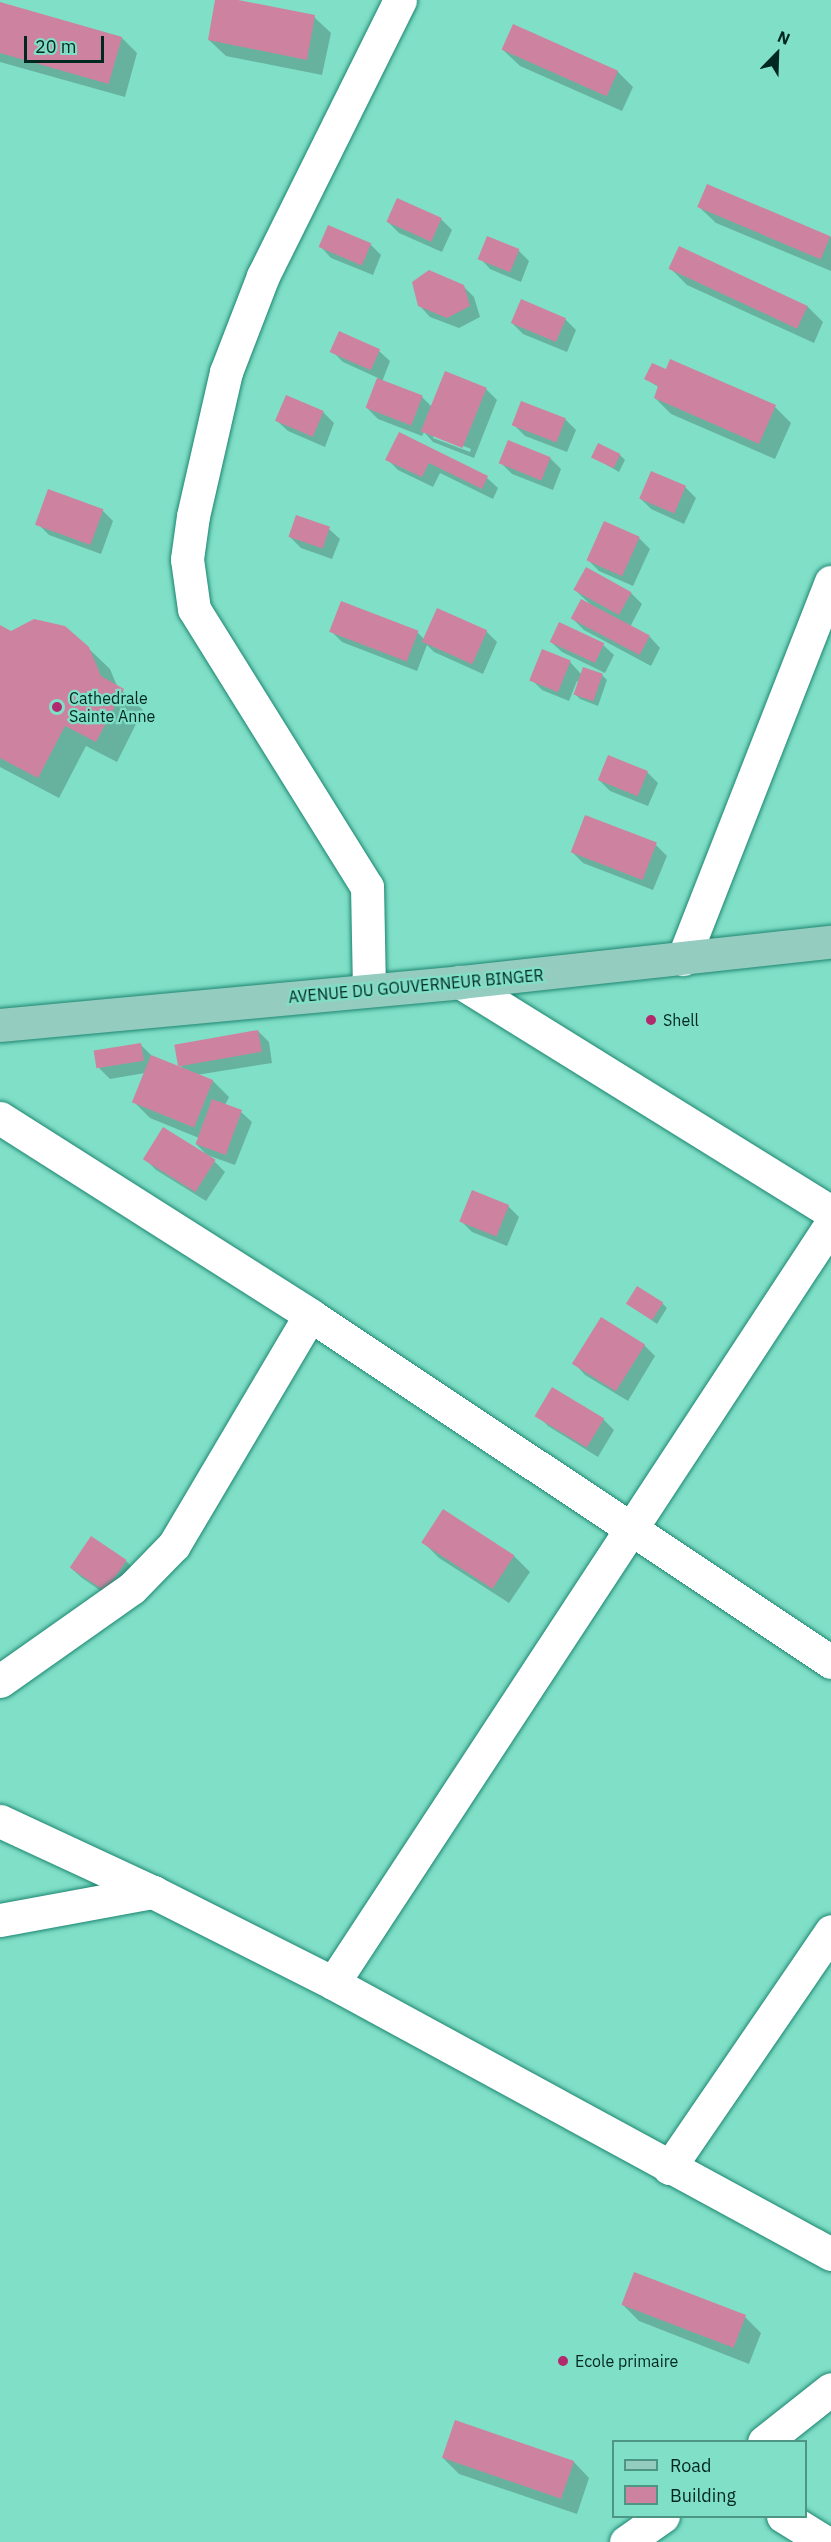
<!DOCTYPE html>
<html>
<head>
<meta charset="utf-8">
<style>
	body { margin:0 }
	#map { position:relative; width:831px; height:2542px; overflow:hidden; background:#80dfc7; font-family:"IBM Plex Sans",sans-serif }
	div>[style] { position:absolute }
	.shadow>* { inset:0; background:#0003 }
	.building>* { inset:0; background:#cd839f; transform-origin:0 0 }
	.roads { filter:drop-shadow(0 0 2px #1d8671) drop-shadow(0 0 2px #1d8671) }
	.minor>* { height:33px; margin:-16.5px; padding:0 16.5px; transform-origin:16.5px; border-radius:16.5px; background:#fff }
	.major>* { height:33px; margin:-16.5px; padding:0 16.5px; transform-origin:16.5px; border-radius:16.5px; background:#94cdbf }
	.dots>* { width:16px; height:16px; translate:-50% -50%; box-sizing:border-box; border:3px solid #80dfc7; border-radius:50% }
	span { translate:-50% -50%; white-space:nowrap; text-align:center; line-height:1.15; -webkit-text-stroke:4.5px #80dfc7; paint-order:stroke }
	.poi-label { font-size:16px; color:#002820 }
	.left { translate:0 -50%; text-align:left }
	.street-label { font-size:16px; color:#002820 }
	.legend { position:absolute; left:612px; top:2440px; width:195px; height:78px; box-sizing:border-box; background:#80dfc7; border:2px solid #4d9684; margin:0; padding:8px 10px; list-style:none; font-size:18px; color:#002820 }
	.legend li { display:flex; align-items:center; gap:12px; height:30px }
	.legend b { width:30px; border:2px solid #4d9684 }
	.north { position:absolute; left:747px; top:24px; width:60px; height:60px; -webkit-text-stroke:4px #80dfc7; paint-order:stroke; rotate:23deg; font-size:16px; font-weight:700; line-height:24px; text-align:center; color:#002820 }
	.north::after { content:''; display:block; margin:auto; width:21px; height:27px; background:#002820; clip-path:polygon(50% 0,100% 100%,50% 72%,0 100%) }
	.scale { position:absolute; left:24px; top:36px; width:80px; height:27px; box-sizing:border-box; border:3px solid #002820; border-top:0; padding-left:8px; font-size:18px; line-height:21px; white-space:nowrap; color:#002820; -webkit-text-stroke:4px #80dfc7; paint-order:stroke }
</style>
</head>
<body>
<div id="map">
	<div class="shadow">
		<div style="clip-path:polygon(217px 0,230px 0,314px 17px,331px 33px,322px 75px,226px 56px,209px 40px)"></div>
		<div style="clip-path:polygon(0 3px,121px 37px,137px 53px,125px 97px,0 62px)"></div>
		<div style="clip-path:polygon(503px 50px,617px 71px,633px 87px,622px 111px,520px 66px)"></div>
		<div style="clip-path:polygon(699px 207px,831px 237px,831px 271px,716px 223px)"></div>
		<div style="clip-path:polygon(441px 219px,452px 230px,442px 252px,399px 233px,388px 222px)"></div>
		<div style="clip-path:polygon(370px 244px,381px 255px,373px 275px,331px 258px,321px 247px)"></div>
		<div style="clip-path:polygon(518px 250px,529px 261px,521px 282px,490px 269px,480px 258px)"></div>
		<div style="clip-path:polygon(670px 268px,807px 306px,823px 322px,814px 343px,687px 285px)"></div>
		<div style="clip-path:polygon(463px 286px,474px 297px,480px 317px,459px 328px,430px 317px,419px 305px)"></div>
		<div style="clip-path:polygon(565px 319px,576px 330px,567px 352px,523px 334px,512px 323px)"></div>
		<div style="clip-path:polygon(evenodd,340px 333px,379px 351px,390px 361px,382px 382px,422px 397px,432px 407px,486px 389px,497px 400px,474px 458px,433px 442px,424px 432px,422px 436px,378px 419px,367px 408px,378px 378px,343px 362px,332px 351px,340px 333px,433px 434px,471px 449px,470px 452px,433px 438px,433px 434px)"></div>
		<div style="clip-path:polygon(646px 379px,775px 407px,791px 423px,775px 459px,671px 414px,655px 398px,660px 388px)"></div>
		<div style="clip-path:polygon(323px 412px,334px 423px,325px 447px,288px 431px,277px 421px)"></div>
		<div style="clip-path:polygon(565px 419px,576px 430px,567px 452px,525px 436px,514px 425px)"></div>
		<div style="clip-path:polygon(400px 434px,487px 478px,498px 488px,493px 499px,440px 473px,433px 487px,398px 470px,387px 459px)"></div>
		<div style="clip-path:polygon(620px 455px,625px 460px,619px 472px,593px 457px)"></div>
		<div style="clip-path:polygon(550px 458px,561px 469px,553px 490px,512px 474px,501px 463px)"></div>
		<div style="clip-path:polygon(685px 487px,696px 498px,684px 524px,651px 509px,640px 498px)"></div>
		<div style="clip-path:polygon(102px 510px,113px 521px,101px 554px,49px 535px,38px 524px)"></div>
		<div style="clip-path:polygon(329px 529px,340px 539px,332px 559px,301px 548px,290px 537px)"></div>
		<div style="clip-path:polygon(639px 538px,650px 549px,633px 586px,599px 571px,588px 560px)"></div>
		<div style="clip-path:polygon(575px 590px,631px 593px,642px 604px,630px 627px,650px 637px,660px 648px,651px 666px,584px 630px,573px 619px,590px 604px)"></div>
		<div style="clip-path:polygon(0 626px,11px 633px,88px 648px,110px 669px,117px 686px,143px 710px,117px 762px,86px 746px,59px 798px,0 767px)"></div>
		<div style="clip-path:polygon(331px 631px,417px 632px,424px 639px,486px 631px,497px 642px,483px 674px,434px 652px,427px 645px,417px 671px,342px 642px)"></div>
		<div style="clip-path:polygon(551px 642px,603px 645px,614px 655px,605px 673px,562px 652px)"></div>
		<div style="clip-path:polygon(570px 662px,582px 675px,602px 675px,607px 680px,598px 706px,580px 699px,575px 694px,580px 682px,577px 681px,569px 701px,542px 690px,531px 679px)"></div>
		<div style="clip-path:polygon(647px 772px,658px 783px,648px 806px,610px 791px,599px 780px)"></div>
		<div style="clip-path:polygon(656px 845px,667px 856px,653px 890px,583px 863px,572px 852px)"></div>
		<div style="clip-path:polygon(258px 1031px,269px 1042px,272px 1063px,196px 1075px,213px 1081px,229px 1097px,225px 1105px,241px 1112px,252px 1122px,235px 1165px,207px 1155px,196px 1144px,199px 1138px,150px 1118px,134px 1102px,145px 1073px,110px 1079px,99px 1068px,141px 1045px,152px 1056px,185px 1070px,179px 1065px)"></div>
		<div style="clip-path:polygon(145px 1159px,214px 1161px,225px 1172px,206px 1201px,156px 1170px)"></div>
		<div style="clip-path:polygon(508px 1206px,519px 1217px,507px 1246px,472px 1232px,461px 1221px)"></div>
		<div style="clip-path:polygon(662px 1303px,667px 1308px,657px 1324px,628px 1304px)"></div>
		<div style="clip-path:polygon(644px 1345px,655px 1356px,628px 1401px,585px 1375px,575px 1364px)"></div>
		<div style="clip-path:polygon(537px 1415px,603px 1419px,614px 1430px,598px 1457px,548px 1426px)"></div>
		<div style="clip-path:polygon(444px 1511px,514px 1556px,530px 1572px,509px 1603px,439px 1558px,423px 1542px)"></div>
		<div style="clip-path:polygon(91px 1538px,126px 1561px,137px 1572px,117px 1602px,82px 1578px,71px 1568px)"></div>
		<div style="clip-path:polygon(623px 2305px,745px 2317px,761px 2333px,749px 2364px,639px 2321px)"></div>
		<div style="clip-path:polygon(443px 2458px,573px 2461px,589px 2478px,577px 2514px,459px 2474px)"></div>
	</div>
	<div class="building">
		<div style="clip-path:polygon(215px 0,238px 0,315px 15px,307px 60px,208px 40px)"></div>
		<div style="left:0;top:2px;width:127px;height:49px;rotate:16deg"></div>
		<div style="left:513px;top:24px;width:115px;height:28px;rotate:24deg"></div>
		<div style="left:707px;top:184px;width:134px;height:25px;rotate:23deg"></div>
		<div style="left:397px;top:198px;width:49px;height:26px;rotate:24deg"></div>
		<div style="left:328px;top:225px;width:47px;height:24px;rotate:23deg"></div>
		<div style="left:487px;top:236px;width:35px;height:25px;rotate:22deg"></div>
		<div style="left:679px;top:246px;width:142px;height:25px;rotate:25deg"></div>
		<div style="clip-path:polygon(429px 270px,464px 285px,470px 306px,447px 318px,418px 306px,412px 282px)"></div>
		<div style="left:521px;top:299px;width:49px;height:26px;rotate:23deg"></div>
		<div style="left:339px;top:331px;width:45px;height:23px;rotate:24deg"></div>
		<div style="clip-path:polygon(670px 359px,776px 405px,759px 444px,654px 398px,658px 386px,644px 379px,652px 363px,666px 369px)"></div>
		<div style="left:445px;top:371px;width:45px;height:65px;rotate:22deg"></div>
		<div style="left:377px;top:378px;width:49px;height:32px;rotate:21deg"></div>
		<div style="left:286px;top:395px;width:41px;height:28px;rotate:23deg"></div>
		<div style="left:521px;top:401px;width:48px;height:26px;rotate:21deg"></div>
		<div style="clip-path:polygon(399px 432px,488px 476px,482px 489px,429px 463px,422px 477px,385px 460px)"></div>
		<div style="left:508px;top:440px;width:46px;height:25px;rotate:22deg"></div>
		<div style="left:598px;top:443px;width:25px;height:16px;rotate:26deg"></div>
		<div style="left:651px;top:471px;width:38px;height:30px;rotate:23deg"></div>
		<div style="left:48px;top:489px;width:59px;height:38px;rotate:20deg"></div>
		<div style="left:296px;top:515px;width:36px;height:23px;rotate:19deg"></div>
		<div style="left:604px;top:521px;width:39px;height:43px;rotate:24deg"></div>
		<div style="left:586px;top:567px;width:52px;height:26px;rotate:29deg"></div>
		<div style="left:581px;top:599px;width:78px;height:22px;rotate:28deg"></div>
		<div style="left:341px;top:601px;width:83px;height:33px;rotate:21deg"></div>
		<div style="left:437px;top:608px;width:55px;height:37px;rotate:24deg"></div>
		<div style="clip-path:polygon(34px 619px,65px 626px,89px 647px,101px 676px,124px 689px,96px 742px,65px 726px,38px 778px,0 758px,0 625px,11px 631px)"></div>
		<div style="left:559px;top:622px;width:50px;height:22px;rotate:25deg"></div>
		<div style="left:542px;top:649px;width:31px;height:34px;rotate:22deg"></div>
		<div style="left:583px;top:667px;width:21px;height:29px;rotate:19deg"></div>
		<div style="left:608px;top:755px;width:43px;height:27px;rotate:22deg"></div>
		<div style="left:585px;top:815px;width:77px;height:40px;rotate:21deg"></div>
		<div style="left:258px;top:1030px;width:22px;height:85px;rotate:80deg"></div>
		<div style="left:141px;top:1043px;width:18px;height:48px;rotate:81deg"></div>
		<div style="left:151px;top:1055px;width:67px;height:51px;rotate:22deg"></div>
		<div style="left:212px;top:1099px;width:32px;height:48px;rotate:20deg"></div>
		<div style="left:163px;top:1127px;width:62px;height:38px;rotate:32deg"></div>
		<div style="left:472px;top:1190px;width:40px;height:34px;rotate:22deg"></div>
		<div style="left:637px;top:1286px;width:31px;height:21px;rotate:32deg"></div>
		<div style="left:601px;top:1317px;width:52px;height:55px;rotate:32deg"></div>
		<div style="left:552px;top:1387px;width:61px;height:34px;rotate:31deg"></div>
		<div style="left:443px;top:1509px;width:85px;height:40px;rotate:33deg"></div>
		<div style="left:91px;top:1536px;width:43px;height:38px;rotate:34deg"></div>
		<div style="left:634px;top:2272px;width:120px;height:35px;rotate:21deg"></div>
		<div style="left:455px;top:2420px;width:126px;height:40px;rotate:19deg"></div>
	</div>
	<div class="roads">
		<div class="minor">
			<div style="left:683px;top:959px;width:405px;rotate:-68.6deg"></div>
			<div style="left:460px;top:982px;width:437px;rotate:31.8deg"></div>
			<div style="left:369px;top:990px;width:103px;rotate:-91.1deg"></div>
			<div style="left:367px;top:887px;width:327px;rotate:-121.9deg"></div>
			<div style="left:194px;top:609px;width:50px;rotate:-98deg"></div>
			<div style="left:187px;top:559px;width:43px;rotate:-82.1deg"></div>
			<div style="left:193px;top:516px;width:148px;rotate:-77.1deg"></div>
			<div style="left:226px;top:372px;width:103px;rotate:-68.9deg"></div>
			<div style="left:263px;top:276px;width:308px;rotate:-63.6deg"></div>
			<div style="left:0;top:1118px;width:367px;rotate:32.4deg"></div>
			<div style="left:310px;top:1315px;width:626px;rotate:33.66deg"></div>
			<div style="left:0;top:1681px;width:161px;rotate:-35.2deg"></div>
			<div style="left:132px;top:1588px;width:60px;rotate:-45.7deg"></div>
			<div style="left:174px;top:1545px;width:267px;rotate:-59.4deg"></div>
			<div style="left:0;top:1821px;width:169px;rotate:24.9deg"></div>
			<div style="left:153px;top:1892px;width:202px;rotate:26.8deg"></div>
			<div style="left:333px;top:1983px;width:567px;rotate:28.55deg"></div>
			<div style="left:0;top:1920px;width:156px;rotate:-10.4deg"></div>
			<div style="left:333px;top:1983px;width:908px;rotate:-56.73deg"></div>
			<div style="left:669px;top:2168px;width:287px;rotate:-55.6deg"></div>
			<div style="left:764px;top:2442px;width:85px;rotate:-38.3deg"></div>
			<div style="left:783px;top:2516px;width:49px;rotate:31.8deg"></div>
			<div style="left:626px;top:2542px;width:45px;rotate:-35.1deg"></div>
		</div>
		<div class="major">
			<div style="left:0;top:1025px;width:462px;rotate:-5.3deg"></div>
			<div style="left:460px;top:982px;width:373px;rotate:-6.2deg"></div>
		</div>
	</div>
	<div class="dots">
		<div style="left:57px;top:707px;background:#b12a6d"></div>
		<div style="left:651px;top:1020px;background:#b12a6d"></div>
		<div style="left:563px;top:2361px;background:#b12a6d"></div>
	</div>
	<div class="poi-label">
		<span class="left" style="left:69px;top:707px">Cathedrale<br>Sainte Anne</span>
		<span class="left" style="left:663px;top:1020px">Shell</span>
		<span class="left" style="left:575px;top:2361px">Ecole primaire</span>
	</div>
	<div class="street-label">
		<span style="left:416px;top:986px;rotate:-5deg">AVENUE DU GOUVERNEUR BINGER</span>
	</div>
	<ul class="legend">
	<li><b style="height:8px;background:#94cdbf"></b>Road</li>
	<li><b style="height:16px;background:#cd839f"></b>Building</li>
	</ul>
	<div class="north">N</div>
	<div class="scale">20 m</div>
</div>
</body>
</html>
